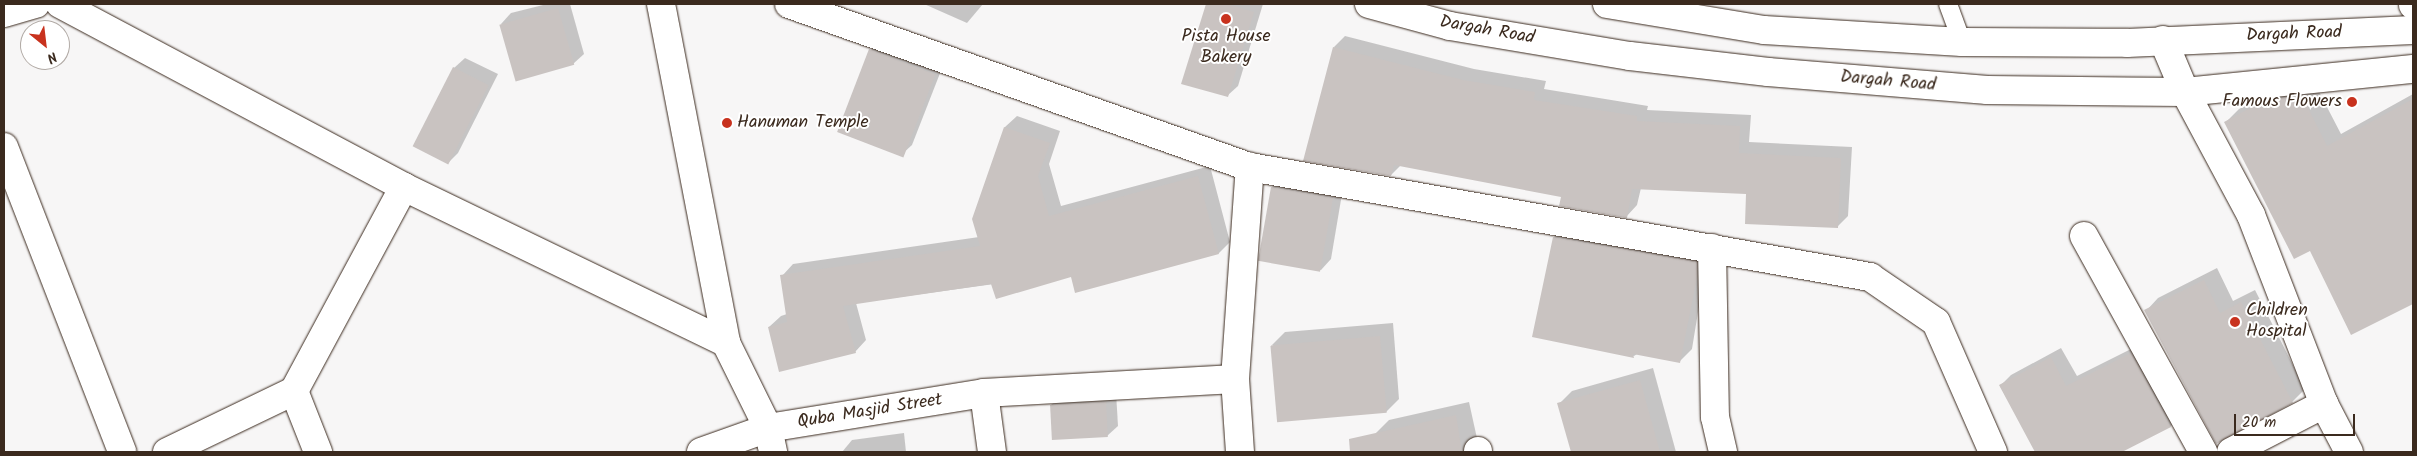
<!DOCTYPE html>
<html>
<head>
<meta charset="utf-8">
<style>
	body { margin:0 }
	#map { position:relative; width:2417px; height:456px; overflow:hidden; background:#f7f6f6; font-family:Kalam,sans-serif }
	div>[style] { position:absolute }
	.shadow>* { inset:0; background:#0003 }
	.building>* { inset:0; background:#c9c3c1; transform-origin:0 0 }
	.roads { filter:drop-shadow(0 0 1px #3b2a1e) drop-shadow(0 0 1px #3b2a1e) }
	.service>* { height:18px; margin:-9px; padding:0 9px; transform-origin:9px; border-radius:9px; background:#fff }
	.minor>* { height:28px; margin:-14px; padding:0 14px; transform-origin:14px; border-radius:14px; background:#fff }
	.tertiary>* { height:28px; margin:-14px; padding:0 14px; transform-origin:14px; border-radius:14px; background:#fff }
	.secondary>* { height:28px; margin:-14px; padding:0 14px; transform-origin:14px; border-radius:14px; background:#fff }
	.dots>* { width:14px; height:14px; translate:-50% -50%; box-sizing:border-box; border:2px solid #fff; border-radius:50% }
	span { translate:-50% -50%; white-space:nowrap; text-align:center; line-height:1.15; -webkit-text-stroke:4px #fff; paint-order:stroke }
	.street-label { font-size:18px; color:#3b2a1e }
	.poi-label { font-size:18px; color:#3b2a1e }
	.right { translate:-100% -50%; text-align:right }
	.left { translate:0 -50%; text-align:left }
	.frame { position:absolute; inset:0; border:5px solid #3b2a1e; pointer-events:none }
	.north { position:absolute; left:20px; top:20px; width:50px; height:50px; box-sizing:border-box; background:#fff; border:1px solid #b1aaa5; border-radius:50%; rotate:151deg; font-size:14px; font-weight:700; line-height:20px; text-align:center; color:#3b2a1e }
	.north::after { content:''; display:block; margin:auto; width:18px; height:22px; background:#c8321e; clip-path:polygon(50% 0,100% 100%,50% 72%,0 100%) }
	.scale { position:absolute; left:2234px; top:414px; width:121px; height:22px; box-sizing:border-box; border:2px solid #3b2a1e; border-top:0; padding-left:6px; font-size:15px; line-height:18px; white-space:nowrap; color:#3b2a1e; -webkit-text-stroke:4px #fff; paint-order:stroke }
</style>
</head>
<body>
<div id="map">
	<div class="shadow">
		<div style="clip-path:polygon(547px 4px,570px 4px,584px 54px,573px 64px,501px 24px,511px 13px)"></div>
		<div style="clip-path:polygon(924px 4px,983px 4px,967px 23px)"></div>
		<div style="clip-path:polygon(1207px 4px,1263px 4px,1238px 86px,1227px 96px,1183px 83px)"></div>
		<div style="clip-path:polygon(1345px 36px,1474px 69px,1546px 81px,1544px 89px,1648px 106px,1647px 110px,1751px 115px,1749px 142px,1852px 147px,1848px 216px,1837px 227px,1748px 192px,1641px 188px,1637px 205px,1626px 217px,1562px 196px,1401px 165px,1391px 175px,1334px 47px)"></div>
		<div style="clip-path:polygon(881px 39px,944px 63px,912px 145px,901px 155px,871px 50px)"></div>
		<div style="clip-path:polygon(465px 58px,498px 74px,458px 153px,448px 163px,454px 68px)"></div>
		<div style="clip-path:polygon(2315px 84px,2341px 134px,2413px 94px,2413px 303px,2351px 333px,2311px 249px,2226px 122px,2239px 109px,2282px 87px)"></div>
		<div style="clip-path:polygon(1017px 116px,1060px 131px,1049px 164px,1061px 206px,1210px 166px,1230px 242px,1219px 253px,856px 303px,866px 340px,855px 352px,769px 327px,781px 316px,787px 314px,782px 276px,793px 264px,979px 237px,973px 219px,1005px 127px)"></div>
		<div style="clip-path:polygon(1282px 177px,1343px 188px,1331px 259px,1321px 270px,1260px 260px,1272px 187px)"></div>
		<div style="clip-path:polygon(1566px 225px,1708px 251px,1692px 349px,1680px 361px,1637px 354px,1634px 356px,1534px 336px,1554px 237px)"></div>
		<div style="clip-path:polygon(2217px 268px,2233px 301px,2255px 290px,2305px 389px,2292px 402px,2146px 311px,2158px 298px)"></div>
		<div style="clip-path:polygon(1393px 323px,1399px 399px,1386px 412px,1272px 345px,1285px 332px)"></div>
		<div style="clip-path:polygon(2141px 344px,2181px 416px,2171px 426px,2119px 452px,2037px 452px,2000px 386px,2011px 375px,2061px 348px,2077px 376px)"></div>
		<div style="clip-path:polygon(1653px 368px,1676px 452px,1572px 452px,1559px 404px,1572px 391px)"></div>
		<div style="clip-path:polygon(1116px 392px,1118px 426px,1107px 436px,1051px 405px,1062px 395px)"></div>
		<div style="clip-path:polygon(1469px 402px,1480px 452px,1381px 452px,1376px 433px,1389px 420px)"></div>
		<div style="clip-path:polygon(904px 433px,906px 452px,842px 452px,852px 440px)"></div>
	</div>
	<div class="building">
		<div style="clip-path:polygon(1206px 4px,1227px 4px,1254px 12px,1228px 97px,1181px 84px)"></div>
		<div style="left:558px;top:8px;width:59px;height:61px;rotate:74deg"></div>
		<div style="clip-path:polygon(1333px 47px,1463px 80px,1535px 92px,1534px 100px,1637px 116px,1637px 121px,1740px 126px,1739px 153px,1841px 158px,1838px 228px,1745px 224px,1746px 194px,1632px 189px,1627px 218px,1559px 206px,1561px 197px,1394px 165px,1391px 176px,1303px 161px)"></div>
		<div style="left:869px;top:49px;width:71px;height:89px;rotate:21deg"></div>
		<div style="left:453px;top:67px;width:40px;height:89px;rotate:27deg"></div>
		<div style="clip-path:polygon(2302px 96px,2327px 146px,2413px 99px,2413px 304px,2351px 335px,2310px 251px,2294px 259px,2224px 122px,2267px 99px)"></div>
		<div style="clip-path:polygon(1004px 127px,1050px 143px,1038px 176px,1049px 216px,1198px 176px,1219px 254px,1075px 293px,1071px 277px,996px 299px,991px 284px,843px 306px,856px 353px,779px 372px,768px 327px,787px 322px,780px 275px,980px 246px,972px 219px)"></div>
		<div style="left:1271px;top:187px;width:63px;height:75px;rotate:10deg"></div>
		<div style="clip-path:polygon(1553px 237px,1697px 262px,1697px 277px,1680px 363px,1633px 354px,1634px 358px,1532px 337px)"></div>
		<div style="clip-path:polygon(2204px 280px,2220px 313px,2241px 302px,2293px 403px,2216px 444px,2144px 310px)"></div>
		<div style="left:1380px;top:336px;width:77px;height:110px;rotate:85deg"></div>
		<div style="clip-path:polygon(2131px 353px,2171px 427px,2122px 452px,2035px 452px,1999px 385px,2051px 357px,2066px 386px)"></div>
		<div style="clip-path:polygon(1640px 380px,1660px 452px,1571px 452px,1557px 403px)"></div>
		<div style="left:1106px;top:402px;width:35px;height:56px;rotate:87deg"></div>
		<div style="clip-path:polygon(1456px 415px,1462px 452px,1350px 452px,1349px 439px)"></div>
	</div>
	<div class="roads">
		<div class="service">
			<div style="left:1948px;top:4px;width:40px;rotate:69.8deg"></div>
		</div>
		<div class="minor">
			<div style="left:60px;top:4px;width:390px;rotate:28deg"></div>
			<div style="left:404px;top:187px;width:358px;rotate:25.8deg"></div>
			<div style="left:789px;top:4px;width:489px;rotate:19.5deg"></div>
			<div style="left:1250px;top:167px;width:630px;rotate:10.06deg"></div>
			<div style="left:1870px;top:277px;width:80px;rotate:34.3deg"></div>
			<div style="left:1936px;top:322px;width:142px;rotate:66.3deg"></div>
			<div style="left:4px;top:13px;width:33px;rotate:-16deg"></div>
			<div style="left:2163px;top:40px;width:56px;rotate:67.1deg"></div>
			<div style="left:2185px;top:92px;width:140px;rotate:61.8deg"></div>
			<div style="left:2251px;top:215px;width:203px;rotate:68.9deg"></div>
			<div style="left:2324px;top:404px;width:54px;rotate:62.5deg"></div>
			<div style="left:4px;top:147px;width:327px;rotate:68.8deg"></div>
			<div style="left:2084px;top:236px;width:247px;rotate:61.1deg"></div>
			<div style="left:1712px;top:248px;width:169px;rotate:89deg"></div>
			<div style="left:1715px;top:417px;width:36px;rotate:77deg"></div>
			<div style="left:294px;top:391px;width:232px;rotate:-61.7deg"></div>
			<div style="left:984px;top:393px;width:251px;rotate:-3.2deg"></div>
			<div style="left:1478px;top:451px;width:1px;rotate:90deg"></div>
			<div style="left:167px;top:452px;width:141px;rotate:-25.7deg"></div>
			<div style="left:294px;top:391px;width:66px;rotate:68.5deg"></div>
			<div style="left:701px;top:452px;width:71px;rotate:-19.7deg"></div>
			<div style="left:768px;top:428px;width:219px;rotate:-9.2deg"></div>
			<div style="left:984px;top:393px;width:60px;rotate:82.3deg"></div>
			<div style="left:1240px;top:452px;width:73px;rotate:-93.9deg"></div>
			<div style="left:1235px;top:379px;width:213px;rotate:-86deg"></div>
			<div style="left:2231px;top:452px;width:105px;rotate:-27.3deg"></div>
		</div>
		<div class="tertiary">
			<div style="left:661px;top:4px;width:345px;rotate:79.1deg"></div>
			<div style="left:726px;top:343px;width:95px;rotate:63.7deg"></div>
			<div style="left:768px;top:428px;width:25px;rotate:78deg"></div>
		</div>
		<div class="secondary">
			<div style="left:1369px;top:4px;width:84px;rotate:15.2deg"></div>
			<div style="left:1450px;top:26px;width:182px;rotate:9.5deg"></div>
			<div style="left:1630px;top:56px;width:139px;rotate:6.6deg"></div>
			<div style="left:1768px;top:72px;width:220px;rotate:4.7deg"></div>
			<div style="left:1987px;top:90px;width:198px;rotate:0.6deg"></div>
			<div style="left:2185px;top:92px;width:229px;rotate:-5.8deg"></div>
			<div style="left:1607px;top:4px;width:159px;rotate:9.4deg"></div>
			<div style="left:1764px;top:30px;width:198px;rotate:3.5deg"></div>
			<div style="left:1962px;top:42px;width:165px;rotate:0.3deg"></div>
			<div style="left:2127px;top:43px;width:286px;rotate:-2.6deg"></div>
			<div style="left:2413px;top:4px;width:1px;rotate:90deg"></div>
		</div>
	</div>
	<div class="dots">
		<div style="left:1226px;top:19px;background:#c8321e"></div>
		<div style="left:2352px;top:102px;background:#c8321e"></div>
		<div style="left:727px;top:123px;background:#c8321e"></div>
		<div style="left:2235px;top:322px;background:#c8321e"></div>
	</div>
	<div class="street-label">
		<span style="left:1487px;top:31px;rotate:10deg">Dargah Road</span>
		<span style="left:2294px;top:35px;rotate:-2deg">Dargah Road</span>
		<span style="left:1888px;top:82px;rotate:5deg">Dargah Road</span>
		<span style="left:870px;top:412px;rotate:-9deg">Quba Masjid Street</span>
	</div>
	<div class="poi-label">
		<span style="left:1226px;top:48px">Pista House<br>Bakery</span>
		<span class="right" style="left:2342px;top:102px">Famous Flowers</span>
		<span class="left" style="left:737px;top:123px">Hanuman Temple</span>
		<span class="left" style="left:2246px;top:322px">Children<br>Hospital</span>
	</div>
	<div class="frame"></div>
	<div class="north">N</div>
	<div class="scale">20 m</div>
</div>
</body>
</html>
